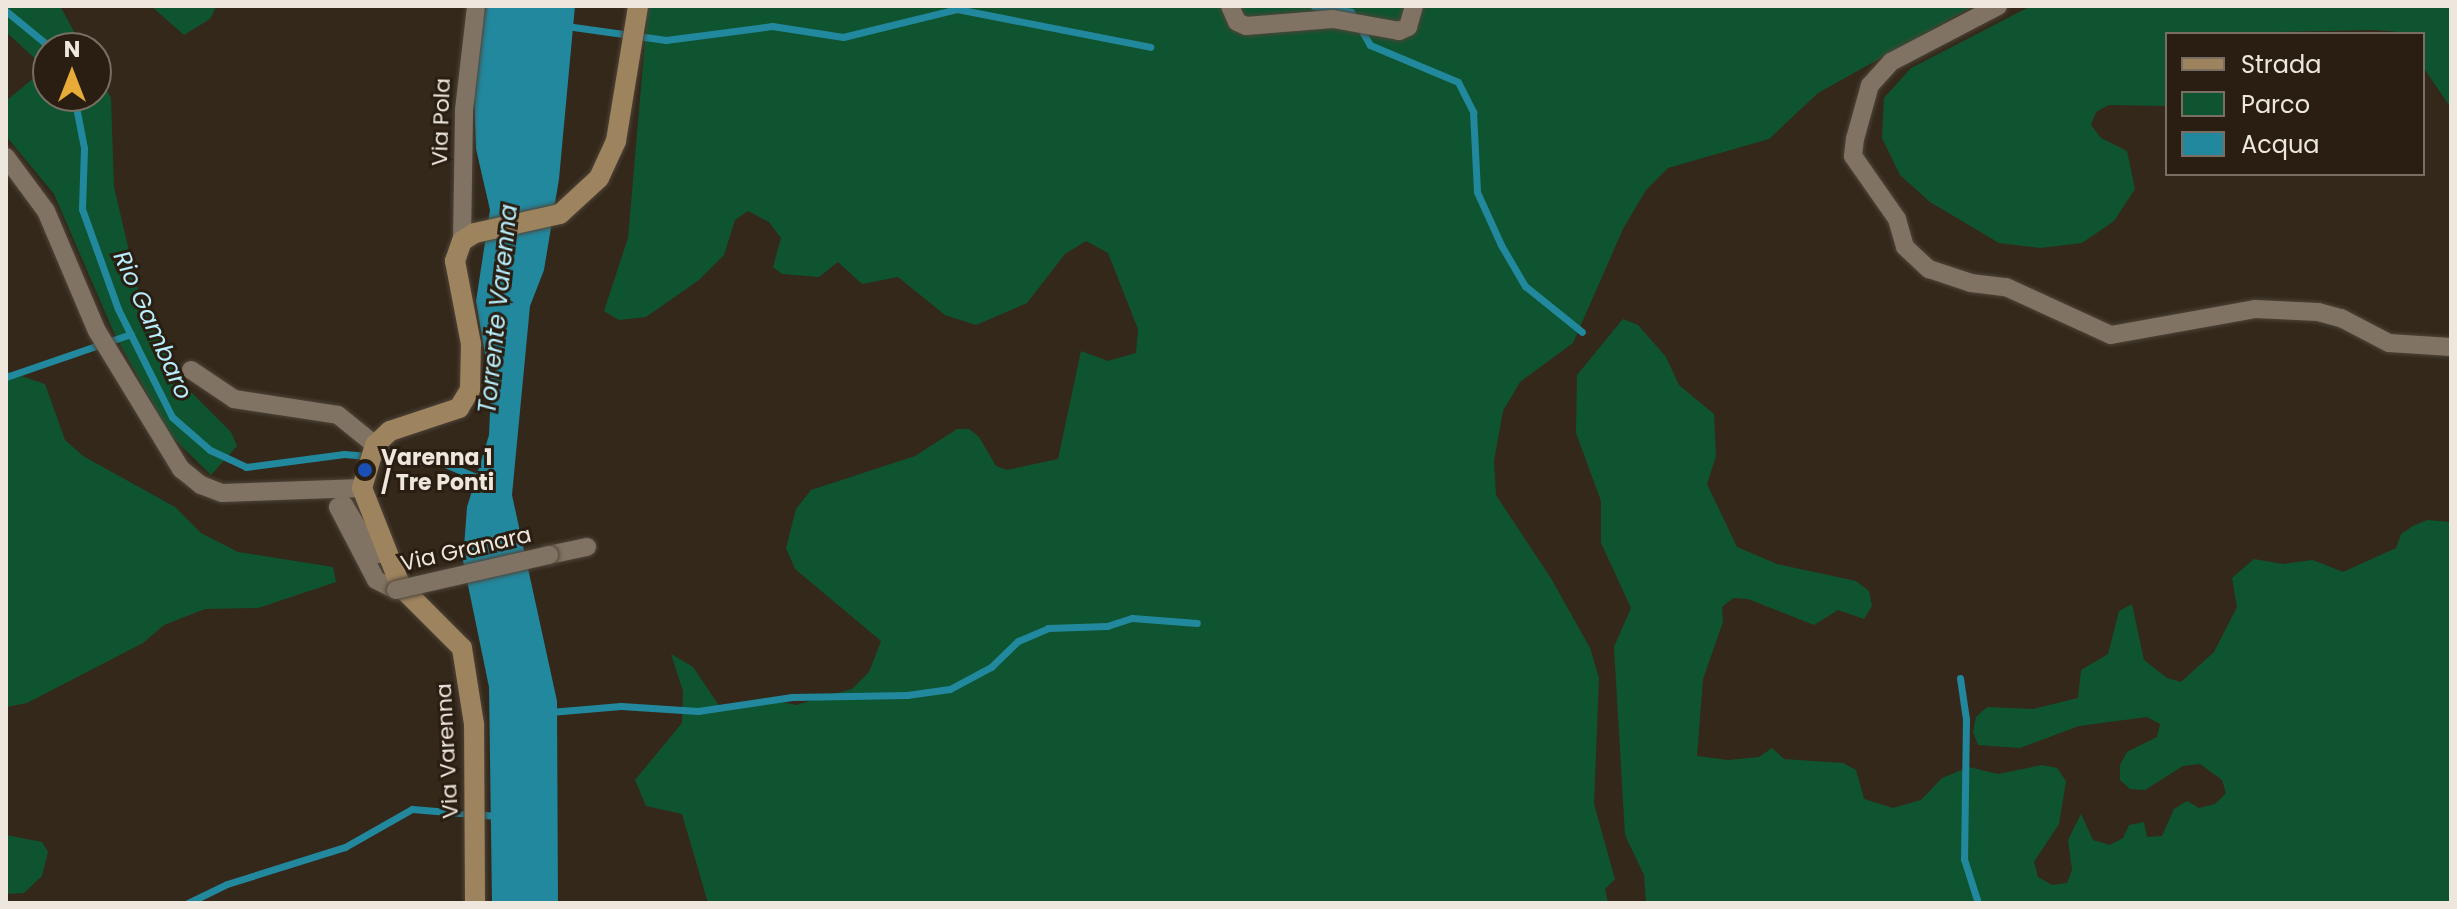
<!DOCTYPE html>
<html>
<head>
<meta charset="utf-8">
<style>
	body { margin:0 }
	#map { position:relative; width:2457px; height:909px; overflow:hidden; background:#33281a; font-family:Poppins,sans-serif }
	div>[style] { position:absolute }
	.green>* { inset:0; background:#0f5430 }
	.water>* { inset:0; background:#22889e }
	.stream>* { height:7px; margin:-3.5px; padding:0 3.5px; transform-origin:3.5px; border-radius:3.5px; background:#22889e }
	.roads { filter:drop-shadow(0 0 2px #4e4439) drop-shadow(0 0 2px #4e4439) }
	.street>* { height:18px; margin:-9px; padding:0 9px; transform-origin:9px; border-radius:9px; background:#807363 }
	.secondary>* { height:20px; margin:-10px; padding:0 10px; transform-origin:10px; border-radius:10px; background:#9e845e }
	.bridges { filter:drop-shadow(0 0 2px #4e4439) drop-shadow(0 0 2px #4e4439) }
	.street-bridge>* { height:18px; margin:-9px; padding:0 9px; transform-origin:9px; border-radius:9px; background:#807363 }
	.dots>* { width:22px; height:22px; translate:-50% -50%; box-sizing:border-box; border:4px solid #291e11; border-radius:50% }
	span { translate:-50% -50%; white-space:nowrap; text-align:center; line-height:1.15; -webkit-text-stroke:6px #291e11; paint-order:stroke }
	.street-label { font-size:22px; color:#eee7de }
	.poi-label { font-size:22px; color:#eee7de; font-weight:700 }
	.left { translate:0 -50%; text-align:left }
	.water-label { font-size:24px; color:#b7edfc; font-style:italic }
	.frame { position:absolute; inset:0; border:8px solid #eee7de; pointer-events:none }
	.legend { position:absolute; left:2165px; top:32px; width:260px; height:144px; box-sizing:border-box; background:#291e11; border:2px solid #786e63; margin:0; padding:10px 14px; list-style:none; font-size:24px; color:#eee7de }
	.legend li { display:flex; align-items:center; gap:16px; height:40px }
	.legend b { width:40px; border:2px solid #786e63 }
	.north { position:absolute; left:32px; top:32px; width:80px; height:80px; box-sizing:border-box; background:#291e11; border:2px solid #786e63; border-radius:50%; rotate:0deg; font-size:22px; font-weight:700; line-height:32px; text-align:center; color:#eee7de }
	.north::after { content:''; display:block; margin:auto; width:28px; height:36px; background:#e8ab37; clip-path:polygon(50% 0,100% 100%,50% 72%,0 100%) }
</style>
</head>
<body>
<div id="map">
	<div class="green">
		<div style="clip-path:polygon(6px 6px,60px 6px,83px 48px,48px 48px,48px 96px,96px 96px,96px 71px,111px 98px,114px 187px,141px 302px,179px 380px,231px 432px,237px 446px,211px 475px,170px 435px,115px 335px,54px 194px,6px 136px,6px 101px,40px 73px,41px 64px,6px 32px)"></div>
		<div style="clip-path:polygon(151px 6px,216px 6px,216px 7px,210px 19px,184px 35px)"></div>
		<div style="clip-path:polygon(648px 6px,1974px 6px,1818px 93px,1769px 139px,1668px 168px,1646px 190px,1623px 229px,1573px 343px,1520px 382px,1503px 411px,1494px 461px,1496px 495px,1552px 580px,1590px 648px,1599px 678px,1594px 804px,1615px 879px,1605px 889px,1608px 903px,708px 903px,682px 814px,646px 806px,635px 780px,682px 723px,683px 691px,671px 654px,693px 667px,720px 707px,764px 698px,796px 705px,852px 689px,869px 672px,881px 641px,795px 569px,786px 548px,796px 509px,811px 490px,915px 456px,957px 429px,969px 429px,979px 437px,996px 466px,1007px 470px,1058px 459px,1081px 351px,1108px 361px,1136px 353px,1138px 329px,1108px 253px,1086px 241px,1065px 254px,1027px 303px,976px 325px,945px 315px,898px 277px,862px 284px,838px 262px,819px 277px,782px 274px,773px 267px,781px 238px,769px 222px,748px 211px,735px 220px,724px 255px,699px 280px,646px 317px,619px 320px,604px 311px,628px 238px)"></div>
		<div style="clip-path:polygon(2031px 6px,2451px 6px,2451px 108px,2423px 67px,2423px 34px,2375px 30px,2167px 34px,2167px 106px,2109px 105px,2096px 112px,2091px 125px,2101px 138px,2127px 151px,2135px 189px,2114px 221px,2082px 243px,2040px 248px,1999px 243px,1930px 202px,1900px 175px,1882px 138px,1884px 98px,1911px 68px)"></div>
		<div style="clip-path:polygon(1623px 319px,1638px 325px,1666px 357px,1679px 385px,1714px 414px,1716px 456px,1707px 484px,1737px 547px,1777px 564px,1856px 581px,1869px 591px,1872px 606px,1864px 619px,1838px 610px,1814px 625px,1748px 599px,1733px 598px,1722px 607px,1723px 622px,1703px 679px,1697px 756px,1728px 760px,1759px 757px,1772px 748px,1784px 759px,1843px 763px,1856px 770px,1864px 799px,1893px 808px,1921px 800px,1942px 778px,1969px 767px,1998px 774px,2042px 765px,2057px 768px,2066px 781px,2059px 824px,2034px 862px,2038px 877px,2052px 885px,2067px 883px,2072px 870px,2068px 840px,2081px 814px,2093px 840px,2110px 845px,2123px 838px,2129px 825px,2144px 822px,2147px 837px,2162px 836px,2174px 809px,2187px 801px,2199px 808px,2215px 804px,2226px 793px,2222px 780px,2200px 764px,2183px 766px,2145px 790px,2130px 789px,2120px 780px,2120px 765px,2127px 752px,2157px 737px,2160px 724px,2147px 717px,2079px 726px,2020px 748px,1978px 745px,1973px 732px,1976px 717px,1987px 707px,2033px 709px,2078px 698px,2081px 670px,2108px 654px,2119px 611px,2132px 604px,2144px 660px,2167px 678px,2181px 682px,2214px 652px,2237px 607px,2232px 578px,2254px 559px,2283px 564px,2313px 560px,2343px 572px,2396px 548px,2401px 534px,2413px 526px,2427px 520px,2451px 522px,2451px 903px,1646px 903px,1644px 875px,1625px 835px,1614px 647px,1631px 608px,1601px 543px,1601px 501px,1576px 433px,1577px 375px)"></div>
		<div style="clip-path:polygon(6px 371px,45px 384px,65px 440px,83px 456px,175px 507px,201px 533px,238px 552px,333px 567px,336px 582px,258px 608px,205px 609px,164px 625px,143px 643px,27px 703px,6px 707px)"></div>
		<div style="clip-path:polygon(6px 835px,42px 842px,48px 852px,42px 876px,24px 893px,6px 894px)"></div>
	</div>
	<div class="water">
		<div style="clip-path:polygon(486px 6px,575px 6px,559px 179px,544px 270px,530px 306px,512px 495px,557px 701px,558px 903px,492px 903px,489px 687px,463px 561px,467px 507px,489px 435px,491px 390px,476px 301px,490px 210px,476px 149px,473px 69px)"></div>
	</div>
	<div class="stream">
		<div style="left:1314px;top:6px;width:37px;rotate:9deg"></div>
		<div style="left:1351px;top:12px;width:38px;rotate:60deg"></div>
		<div style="left:1370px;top:45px;width:95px;rotate:22.8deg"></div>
		<div style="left:1458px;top:82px;width:34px;rotate:63deg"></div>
		<div style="left:1473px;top:112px;width:80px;rotate:87.1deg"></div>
		<div style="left:1477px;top:192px;width:58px;rotate:65.6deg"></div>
		<div style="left:1501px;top:245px;width:48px;rotate:59.7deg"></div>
		<div style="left:1525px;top:286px;width:73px;rotate:38.9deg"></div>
		<div style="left:6px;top:11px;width:58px;rotate:39.4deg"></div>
		<div style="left:566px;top:26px;width:101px;rotate:8deg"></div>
		<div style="left:666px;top:40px;width:107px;rotate:-7.5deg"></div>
		<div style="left:772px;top:26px;width:72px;rotate:8.8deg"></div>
		<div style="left:843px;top:37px;width:117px;rotate:-13.8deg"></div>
		<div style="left:957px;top:9px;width:197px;rotate:11.1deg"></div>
		<div style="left:74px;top:96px;width:53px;rotate:79.1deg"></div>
		<div style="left:84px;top:148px;width:61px;rotate:91.9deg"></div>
		<div style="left:82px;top:209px;width:106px;rotate:70.2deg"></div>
		<div style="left:118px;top:309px;width:121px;rotate:63.4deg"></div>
		<div style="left:172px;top:417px;width:50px;rotate:41deg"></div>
		<div style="left:210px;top:450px;width:40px;rotate:25deg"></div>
		<div style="left:246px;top:467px;width:99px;rotate:-7.6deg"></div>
		<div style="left:344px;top:454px;width:96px;rotate:4.8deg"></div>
		<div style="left:440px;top:462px;width:52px;rotate:22.6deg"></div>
		<div style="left:6px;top:377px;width:132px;rotate:-19deg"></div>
		<div style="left:1960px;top:678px;width:41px;rotate:81.7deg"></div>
		<div style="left:1966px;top:719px;width:140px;rotate:90.8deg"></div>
		<div style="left:1964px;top:859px;width:46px;rotate:72.3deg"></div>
		<div style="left:550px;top:712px;width:71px;rotate:-4.8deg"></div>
		<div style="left:621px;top:706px;width:77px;rotate:3.7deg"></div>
		<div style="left:698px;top:711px;width:95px;rotate:-8.5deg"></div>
		<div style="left:792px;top:697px;width:115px;rotate:-1deg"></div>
		<div style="left:907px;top:695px;width:43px;rotate:-7.9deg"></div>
		<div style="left:950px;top:689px;width:47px;rotate:-28.2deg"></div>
		<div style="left:991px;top:667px;width:37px;rotate:-44deg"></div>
		<div style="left:1018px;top:641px;width:33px;rotate:-23deg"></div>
		<div style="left:1048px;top:628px;width:59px;rotate:-1.9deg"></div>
		<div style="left:1107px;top:626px;width:26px;rotate:-18deg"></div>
		<div style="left:1132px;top:618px;width:65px;rotate:4.4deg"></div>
		<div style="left:188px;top:903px;width:43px;rotate:-26deg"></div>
		<div style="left:227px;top:884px;width:124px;rotate:-17.4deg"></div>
		<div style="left:345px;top:847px;width:77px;rotate:-29.6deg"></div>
		<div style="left:412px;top:809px;width:85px;rotate:4.7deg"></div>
	</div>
	<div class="roads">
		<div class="street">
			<div style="left:1230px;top:6px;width:17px;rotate:66deg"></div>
			<div style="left:1237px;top:22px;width:10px;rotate:24deg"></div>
			<div style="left:1246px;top:26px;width:87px;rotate:-4.6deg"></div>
			<div style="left:1333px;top:19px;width:67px;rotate:10.3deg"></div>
			<div style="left:1399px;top:31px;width:10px;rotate:-24deg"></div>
			<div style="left:1408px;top:27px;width:22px;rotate:-74deg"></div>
			<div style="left:1998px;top:6px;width:121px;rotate:152.4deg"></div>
			<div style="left:1891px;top:62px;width:31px;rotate:132deg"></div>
			<div style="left:1870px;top:85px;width:56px;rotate:105.5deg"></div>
			<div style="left:1855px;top:139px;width:17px;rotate:97deg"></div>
			<div style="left:1853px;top:156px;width:77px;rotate:55.1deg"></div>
			<div style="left:1897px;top:219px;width:29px;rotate:74deg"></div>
			<div style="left:1905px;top:247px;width:33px;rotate:43deg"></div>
			<div style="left:1929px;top:269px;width:44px;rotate:18.4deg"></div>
			<div style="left:1971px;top:283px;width:35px;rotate:7deg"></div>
			<div style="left:2006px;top:287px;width:115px;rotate:24.6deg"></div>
			<div style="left:2111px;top:335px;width:146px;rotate:-10.2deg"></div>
			<div style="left:2255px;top:309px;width:63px;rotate:2.7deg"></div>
			<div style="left:2318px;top:312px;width:24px;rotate:15deg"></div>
			<div style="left:2341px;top:318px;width:54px;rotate:27.5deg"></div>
			<div style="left:2389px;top:343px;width:62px;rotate:3.7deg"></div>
			<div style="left:6px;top:157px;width:67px;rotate:53.5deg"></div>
			<div style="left:46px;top:211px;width:130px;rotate:67deg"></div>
			<div style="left:97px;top:331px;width:162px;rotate:58.7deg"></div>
			<div style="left:181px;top:469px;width:26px;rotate:39deg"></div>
			<div style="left:201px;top:485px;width:22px;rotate:21deg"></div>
			<div style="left:222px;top:493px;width:140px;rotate:-2deg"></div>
			<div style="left:462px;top:241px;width:131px;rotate:-89.1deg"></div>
			<div style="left:464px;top:110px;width:105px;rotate:-83.4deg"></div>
			<div style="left:191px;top:370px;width:52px;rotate:34deg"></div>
			<div style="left:234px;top:399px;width:105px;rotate:8.7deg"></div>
			<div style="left:338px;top:415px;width:48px;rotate:39deg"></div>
			<div style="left:387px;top:554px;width:14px;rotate:180deg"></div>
			<div style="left:373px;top:554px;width:57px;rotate:-120.6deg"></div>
			<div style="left:344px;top:505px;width:6px;rotate:162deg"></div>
			<div style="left:338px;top:507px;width:82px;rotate:62.5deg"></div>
			<div style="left:376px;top:580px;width:22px;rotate:27deg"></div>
			<div style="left:549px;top:555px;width:39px;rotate:-12deg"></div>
		</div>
		<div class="secondary">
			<div style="left:475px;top:903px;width:179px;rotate:-90.3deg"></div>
			<div style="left:474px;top:724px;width:77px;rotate:-99deg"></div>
			<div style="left:462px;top:648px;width:86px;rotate:-135deg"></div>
			<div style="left:401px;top:587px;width:106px;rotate:-111.5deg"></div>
			<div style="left:362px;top:488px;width:45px;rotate:-73.2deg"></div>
			<div style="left:375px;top:445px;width:21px;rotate:-43deg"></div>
			<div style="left:390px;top:431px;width:73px;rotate:-18.4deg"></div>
			<div style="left:459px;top:408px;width:21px;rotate:-59deg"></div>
			<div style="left:470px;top:390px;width:46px;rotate:-88.8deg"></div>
			<div style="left:471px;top:344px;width:85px;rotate:-100.9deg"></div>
			<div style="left:455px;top:261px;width:21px;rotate:-71deg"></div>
			<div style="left:462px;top:241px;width:15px;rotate:-32deg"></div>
			<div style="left:475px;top:233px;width:87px;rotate:-12.6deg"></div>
			<div style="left:560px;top:214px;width:53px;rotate:-42.7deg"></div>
			<div style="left:599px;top:178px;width:41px;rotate:-65.3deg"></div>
			<div style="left:616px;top:141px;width:137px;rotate:-80.7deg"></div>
		</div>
	</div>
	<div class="bridges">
		<div class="street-bridge">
			<div style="left:396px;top:590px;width:157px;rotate:-12.9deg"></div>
		</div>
	</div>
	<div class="dots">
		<div style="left:365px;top:470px;background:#1a4fb4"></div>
	</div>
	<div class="street-label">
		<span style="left:441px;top:122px;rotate:-88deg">Via Pola</span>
		<span style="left:466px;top:549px;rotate:-13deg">Via Granara</span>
		<span style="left:447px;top:751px;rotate:-93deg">Via Varenna</span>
	</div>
	<div class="poi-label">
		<span class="left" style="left:381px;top:470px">Varenna 1<br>/ Tre Ponti</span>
	</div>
	<div class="water-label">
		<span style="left:498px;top:309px;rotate:-84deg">Torrente Varenna</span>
		<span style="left:153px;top:325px;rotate:66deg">Rio Gambaro</span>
	</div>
	<div class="frame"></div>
	<ul class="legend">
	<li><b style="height:10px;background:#9e845e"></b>Strada</li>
	<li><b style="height:22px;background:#0f5430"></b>Parco</li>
	<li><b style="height:22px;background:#22889e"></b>Acqua</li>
	</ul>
	<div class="north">N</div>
</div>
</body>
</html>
